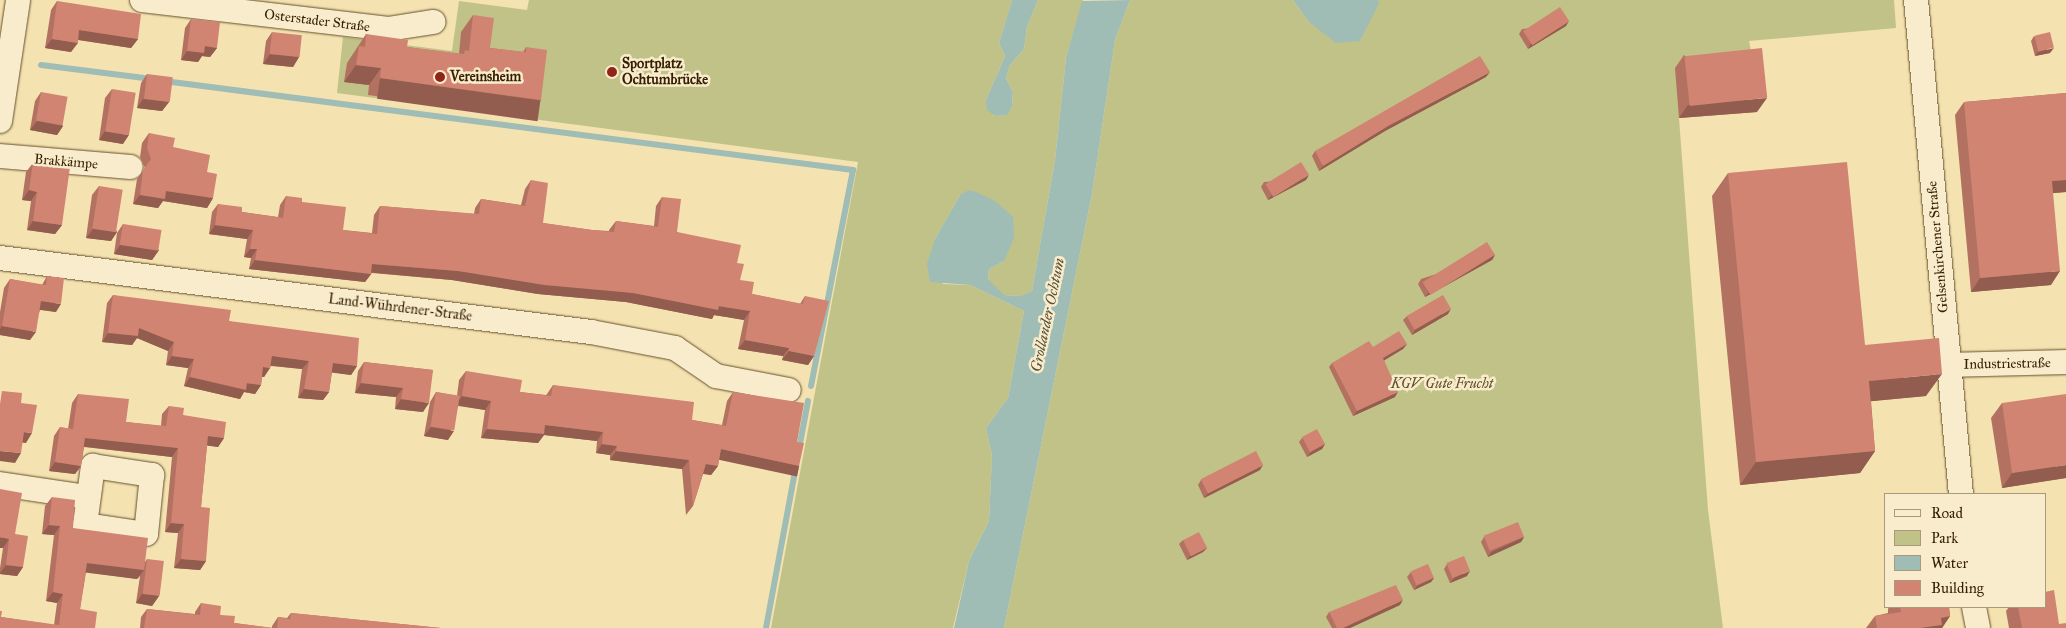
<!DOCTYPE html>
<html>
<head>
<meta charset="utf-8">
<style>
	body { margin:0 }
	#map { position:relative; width:2066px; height:628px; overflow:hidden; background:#f4e2b0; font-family:"IM FELL Great Primer",serif }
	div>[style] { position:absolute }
	.green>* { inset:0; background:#c0c288 }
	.water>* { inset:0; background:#9fbcb5 }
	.stream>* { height:6px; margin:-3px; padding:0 3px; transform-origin:3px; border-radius:3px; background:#9fbcb5 }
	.roads { filter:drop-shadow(0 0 1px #65502c) drop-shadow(0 0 1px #65502c) }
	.street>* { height:24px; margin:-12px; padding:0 12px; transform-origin:12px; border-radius:12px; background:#f8eccc }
	.wall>* { inset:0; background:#b37261 }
	.shaded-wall>* { inset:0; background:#925c4f; transform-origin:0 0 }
	.building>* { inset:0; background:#d08471; transform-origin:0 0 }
	.dots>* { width:14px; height:14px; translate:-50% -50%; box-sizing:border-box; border:2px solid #f8eccc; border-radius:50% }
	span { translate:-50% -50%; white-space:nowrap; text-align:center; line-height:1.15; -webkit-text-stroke:5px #f8eccc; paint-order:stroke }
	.street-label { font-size:14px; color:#351f00 }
	.poi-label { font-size:14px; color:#351f00; font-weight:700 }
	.left { translate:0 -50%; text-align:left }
	.park-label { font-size:14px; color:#5f5029; font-style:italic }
	.water-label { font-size:15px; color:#554e36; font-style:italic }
	.legend { position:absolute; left:1884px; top:493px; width:162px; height:115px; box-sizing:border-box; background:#f8eccc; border:1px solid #aa9a7a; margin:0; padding:6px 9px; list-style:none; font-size:15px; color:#351f00 }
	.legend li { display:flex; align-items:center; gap:10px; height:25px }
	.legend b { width:25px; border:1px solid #aa9a7a }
</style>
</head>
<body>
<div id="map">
	<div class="green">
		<div style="clip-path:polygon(529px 0,1012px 0,999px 43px,1005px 56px,986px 100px,994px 116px,1006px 115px,1012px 106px,1013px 92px,1006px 78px,1010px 65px,1024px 49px,1027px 27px,1038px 0,1083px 0,1066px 58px,1055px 160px,1032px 291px,1020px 296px,1004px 295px,995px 290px,988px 279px,989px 269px,1004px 261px,960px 195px,935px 239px,943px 284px,970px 285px,1024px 311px,1008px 398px,986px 428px,992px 455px,989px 521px,969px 561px,953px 628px,771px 628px,858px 162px,337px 93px,343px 37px,452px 51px,459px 1px,527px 10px)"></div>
		<div style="clip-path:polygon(1130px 0,1293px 0,1308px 21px,1360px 41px,1378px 0,1894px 0,1896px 28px,1749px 41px,1753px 61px,1679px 118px,1708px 510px,1723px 628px,1004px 628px,1092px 194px,1115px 40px)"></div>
	</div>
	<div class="water">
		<div style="clip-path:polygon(1012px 0,1038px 0,1027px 27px,1024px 49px,1010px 65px,1006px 78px,1013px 92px,1012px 106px,1007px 115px,995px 116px,987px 110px,986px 100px,1005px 56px,999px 43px)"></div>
		<div style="clip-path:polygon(1130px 0,1115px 40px,1092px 194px,1004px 628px,954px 628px,969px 561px,989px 521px,992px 455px,986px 428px,1008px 398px,1024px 311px,970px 285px,930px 282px,927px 264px,935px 239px,960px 195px,969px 190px,976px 192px,995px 201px,1013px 217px,1014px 238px,1004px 261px,989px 269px,988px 279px,1004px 295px,1020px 296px,1032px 291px,1055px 160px,1066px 58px,1082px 1px)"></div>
		<div style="clip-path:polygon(1293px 0,1378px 0,1379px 3px,1360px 41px,1336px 43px,1308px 21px)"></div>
	</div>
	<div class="stream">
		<div style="left:41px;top:65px;width:112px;rotate:7.2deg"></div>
		<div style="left:164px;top:81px;width:695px;rotate:7.36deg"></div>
		<div style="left:853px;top:170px;width:220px;rotate:101deg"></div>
		<div style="left:799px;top:449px;width:49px;rotate:-79.4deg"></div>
		<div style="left:766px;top:628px;width:165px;rotate:-79.5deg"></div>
	</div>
	<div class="roads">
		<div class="street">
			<div style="left:142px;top:0;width:248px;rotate:6.7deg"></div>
			<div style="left:388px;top:29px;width:46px;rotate:-8.8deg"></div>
			<div style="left:1916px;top:0;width:496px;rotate:84.8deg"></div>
			<div style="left:0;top:121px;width:122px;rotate:-81.5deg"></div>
			<div style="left:0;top:156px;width:131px;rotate:4.8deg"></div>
			<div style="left:0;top:258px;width:596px;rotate:7.14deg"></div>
			<div style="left:591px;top:332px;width:86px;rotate:10.8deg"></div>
			<div style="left:675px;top:348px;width:50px;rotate:34.3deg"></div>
			<div style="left:716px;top:376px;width:74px;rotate:10.9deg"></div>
			<div style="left:1947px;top:365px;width:119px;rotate:-1.4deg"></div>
			<div style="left:93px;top:466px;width:60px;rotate:8.7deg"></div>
			<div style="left:152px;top:475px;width:59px;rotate:95.8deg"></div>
			<div style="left:146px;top:534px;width:62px;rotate:-171.6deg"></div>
			<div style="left:85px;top:525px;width:60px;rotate:-82.3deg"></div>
			<div style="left:0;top:484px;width:88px;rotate:8.5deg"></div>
			<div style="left:1974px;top:607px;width:21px;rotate:79deg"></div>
		</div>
	</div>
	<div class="wall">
		<div style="clip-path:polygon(57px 1px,138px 39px,131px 48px,78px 40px,71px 52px,45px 48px,51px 10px)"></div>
		<div style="clip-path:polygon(473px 15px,490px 48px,523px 52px,526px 47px,541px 100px,529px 117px,368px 95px,369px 85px,344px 82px,347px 63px,366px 34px,407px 47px,459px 54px,461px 32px)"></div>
		<div style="clip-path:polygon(191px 19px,217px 48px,210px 57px,202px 56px,198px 62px,181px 60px,185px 28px)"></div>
		<div style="clip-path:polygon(1566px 26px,1528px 49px,1519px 34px,1522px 29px)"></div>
		<div style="clip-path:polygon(272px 32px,299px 57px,293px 67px,263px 64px,266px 41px)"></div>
		<div style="clip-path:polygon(2034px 36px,2050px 53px,2035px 56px,2031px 41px)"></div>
		<div style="clip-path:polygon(1684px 55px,1757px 112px,1679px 118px,1675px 68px)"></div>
		<div style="clip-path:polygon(147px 74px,169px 102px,162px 111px,137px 108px,141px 83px)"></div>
		<div style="clip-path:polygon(1486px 77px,1385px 131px,1319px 171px,1312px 156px,1315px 151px)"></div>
		<div style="clip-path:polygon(112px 89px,123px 144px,99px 140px,105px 98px)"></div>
		<div style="clip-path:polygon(41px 92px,63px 126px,57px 135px,30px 130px,35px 101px)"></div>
		<div style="clip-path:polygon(2066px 93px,2066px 192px,2053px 193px,2051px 285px,1971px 292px,1955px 115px,1964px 102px)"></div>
		<div style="clip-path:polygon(149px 133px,173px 147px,207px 172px,213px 198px,207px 208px,163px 201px,158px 208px,133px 204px,137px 179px,145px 168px,140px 157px,142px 143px)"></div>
		<div style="clip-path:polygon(33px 163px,62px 225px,55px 234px,27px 230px,31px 201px,22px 200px,26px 172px)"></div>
		<div style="clip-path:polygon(1728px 173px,1865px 345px,1926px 396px,1871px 401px,1875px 451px,1860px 473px,1740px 485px,1712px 196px)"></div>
		<div style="clip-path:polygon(531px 180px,543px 223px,592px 230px,609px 231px,609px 230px,616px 221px,654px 226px,656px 206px,662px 197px,677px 232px,737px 263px,740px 280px,752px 294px,800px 304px,805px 296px,814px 356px,808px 365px,782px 360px,783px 356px,738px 349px,744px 320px,714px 315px,712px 319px,626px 302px,538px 294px,452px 280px,372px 273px,365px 282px,249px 269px,251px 258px,244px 257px,247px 239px,209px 234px,212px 212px,218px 204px,242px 212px,278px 217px,280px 205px,286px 196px,302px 202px,343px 230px,372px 233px,374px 215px,380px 206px,474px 214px,475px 208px,481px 199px,521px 205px,525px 189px)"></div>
		<div style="clip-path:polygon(1306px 180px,1268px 200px,1261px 187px,1264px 182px)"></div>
		<div style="clip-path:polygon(99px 186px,117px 232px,111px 241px,86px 238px,92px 195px)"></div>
		<div style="clip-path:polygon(123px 224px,159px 250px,152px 260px,114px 254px,117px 233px)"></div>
		<div style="clip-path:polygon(1495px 255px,1492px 260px,1425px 297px,1418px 284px,1421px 279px)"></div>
		<div style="clip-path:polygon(47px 276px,56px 312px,40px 310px,30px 340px,0 335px,0 312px,4px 288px,10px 279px,42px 285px)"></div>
		<div style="clip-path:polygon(113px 295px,229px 321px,357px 366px,351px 375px,332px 372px,329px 392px,323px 400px,298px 398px,302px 369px,271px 366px,264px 377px,262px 377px,261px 385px,255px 394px,244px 392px,240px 399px,184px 386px,188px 368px,166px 365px,168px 351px,137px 338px,132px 345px,102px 342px,107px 303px)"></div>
		<div style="clip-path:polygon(1448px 314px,1412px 335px,1403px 320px,1407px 316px)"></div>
		<div style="clip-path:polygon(1407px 344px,1403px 349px,1384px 360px,1395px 397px,1353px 416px,1329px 367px,1332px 363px,1373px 347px)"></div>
		<div style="clip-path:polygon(364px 362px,433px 370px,423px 412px,395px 409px,396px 397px,355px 393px,358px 371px)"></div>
		<div style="clip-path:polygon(466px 371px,520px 392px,546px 395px,547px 394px,553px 385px,692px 420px,722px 425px,727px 401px,733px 392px,797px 442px,799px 466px,793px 475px,719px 459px,718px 466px,711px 475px,703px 474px,693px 506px,686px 515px,682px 469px,610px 460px,610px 455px,596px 453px,597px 441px,544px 435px,538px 443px,481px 438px,485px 410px,458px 406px,448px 440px,424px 436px,430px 402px,436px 392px,457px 396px,459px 380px)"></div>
		<div style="clip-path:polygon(78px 394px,126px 422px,161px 426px,162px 414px,169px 406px,183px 415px,224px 438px,218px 447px,207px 445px,201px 507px,206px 561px,200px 570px,174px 568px,178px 533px,165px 532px,172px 457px,84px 447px,81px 466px,75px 474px,49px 471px,54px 436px,60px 427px,68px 429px,72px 403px)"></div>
		<div style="clip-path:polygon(2002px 403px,2066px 478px,2002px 488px,1991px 418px)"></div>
		<div style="clip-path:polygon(1302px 438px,1325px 444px,1322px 449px,1307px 457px,1299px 442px)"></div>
		<div style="clip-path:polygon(1260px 470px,1204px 498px,1198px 485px,1201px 480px)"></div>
		<div style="clip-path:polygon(0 489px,15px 534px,23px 567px,17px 576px,0 574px,0 568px,3px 548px)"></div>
		<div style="clip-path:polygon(52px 497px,73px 528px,145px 562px,147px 559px,159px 596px,152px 606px,136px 603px,140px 576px,137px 579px,86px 572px,80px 609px,95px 628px,0 628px,1px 617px,54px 625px,57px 603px,46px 601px,54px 535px,42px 534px,45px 506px)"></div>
		<div style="clip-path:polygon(1484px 537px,1524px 537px,1521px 542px,1488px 557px,1481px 542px)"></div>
		<div style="clip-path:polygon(1183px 540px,1207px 548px,1203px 552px,1187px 560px,1179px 544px)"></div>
		<div style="clip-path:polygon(1447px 564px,1467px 576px,1450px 583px,1444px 569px)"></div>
		<div style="clip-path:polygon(1411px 572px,1434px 578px,1431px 582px,1414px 590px,1407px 577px)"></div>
		<div style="clip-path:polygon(201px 603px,234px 623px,272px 628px,272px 626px,278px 617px,287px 618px,291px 613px,441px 628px,140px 628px,141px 617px,147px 609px,195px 614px,195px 612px)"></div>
		<div style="clip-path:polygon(1400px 605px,1350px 628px,1332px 628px,1326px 617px,1329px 612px)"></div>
		<div style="clip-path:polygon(1889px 607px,1949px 607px,1950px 616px,1942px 628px,1866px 628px,1875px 616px,1888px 613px,1888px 609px)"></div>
		<div style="clip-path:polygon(2009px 607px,2018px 607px,2059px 624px,2066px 628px,2009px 628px,2006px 611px)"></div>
	</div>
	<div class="shaded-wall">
		<div style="clip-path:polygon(1569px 21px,1566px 26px,1528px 49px,1531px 44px)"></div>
		<div style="clip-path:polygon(79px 30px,138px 39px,131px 48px,73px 39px)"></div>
		<div style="clip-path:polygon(52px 39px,78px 43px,71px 52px,45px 48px)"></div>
		<div style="clip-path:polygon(205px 46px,217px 48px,210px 57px,202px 56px,198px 62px,181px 60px,187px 51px)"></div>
		<div style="clip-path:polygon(2054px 48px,2050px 53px,2035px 56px,2038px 52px)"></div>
		<div style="clip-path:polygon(270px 54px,299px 57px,293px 67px,263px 64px)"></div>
		<div style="clip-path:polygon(356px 65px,381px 68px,369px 85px,344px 82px)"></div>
		<div style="clip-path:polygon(1490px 72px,1486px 77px,1385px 131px,1319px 171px,1323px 166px,1388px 126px)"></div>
		<div style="left:380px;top:78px;width:162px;height:21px;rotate:8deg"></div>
		<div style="clip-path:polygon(1767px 98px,1757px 112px,1679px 118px,1688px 105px)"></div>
		<div style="clip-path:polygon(143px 99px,169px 102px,162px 111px,137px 108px)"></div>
		<div style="clip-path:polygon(37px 121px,63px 126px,57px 135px,30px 130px)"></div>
		<div style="clip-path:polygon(105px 131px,129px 135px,123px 144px,99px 140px)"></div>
		<div style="clip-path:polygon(1309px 175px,1306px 180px,1268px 200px,1272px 195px)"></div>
		<div style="clip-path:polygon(2066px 180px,2066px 192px,2043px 194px,2052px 181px)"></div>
		<div style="clip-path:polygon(29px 190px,37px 192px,31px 201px,22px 200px)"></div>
		<div style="clip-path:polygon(166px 191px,213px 198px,207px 208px,163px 201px,158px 208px,133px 204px,140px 195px)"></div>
		<div style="clip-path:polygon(33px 221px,62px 225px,55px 234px,27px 230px)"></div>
		<div style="clip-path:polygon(215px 225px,253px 230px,247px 239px,209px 234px)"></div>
		<div style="clip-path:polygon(93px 229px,117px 232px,111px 241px,86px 238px)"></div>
		<div style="clip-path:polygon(120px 245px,159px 250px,152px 260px,114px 254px)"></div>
		<div style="clip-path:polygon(250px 249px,257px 249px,251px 258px,244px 257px)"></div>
		<div style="clip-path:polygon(1495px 255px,1492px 260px,1425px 297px,1429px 292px)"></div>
		<div style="clip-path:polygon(255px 260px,371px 274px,365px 282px,249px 269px)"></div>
		<div style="clip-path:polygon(372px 264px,458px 271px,633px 293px,750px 311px,744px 320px,714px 315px,712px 319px,626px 302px,538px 294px,452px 280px,366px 272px)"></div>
		<div style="clip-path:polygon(2060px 271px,2051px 285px,1971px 292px,1980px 278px)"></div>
		<div style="clip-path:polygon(41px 301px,61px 304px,56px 312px,36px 309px)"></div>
		<div style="clip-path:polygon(1451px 309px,1448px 314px,1412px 335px,1415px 330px)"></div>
		<div style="clip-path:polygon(2px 326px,36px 332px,30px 340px,0 335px,0 329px)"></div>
		<div style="clip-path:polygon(139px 328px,174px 342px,168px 351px,137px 338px,132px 345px,102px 342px,108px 333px)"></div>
		<div style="clip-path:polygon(745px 340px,789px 348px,783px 356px,738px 349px)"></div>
		<div style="clip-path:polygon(1407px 344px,1403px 349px,1380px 363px,1383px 358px)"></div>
		<div style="clip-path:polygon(789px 351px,814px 356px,808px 365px,782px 360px)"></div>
		<div style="clip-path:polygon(172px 356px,194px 359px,188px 368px,166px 365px)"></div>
		<div style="clip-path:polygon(272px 356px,309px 361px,302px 369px,266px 365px)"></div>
		<div style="clip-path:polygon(333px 363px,357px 366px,351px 375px,327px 372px)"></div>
		<div style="clip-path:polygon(263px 367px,270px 368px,264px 377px,257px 376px)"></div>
		<div style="clip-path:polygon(1942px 374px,1926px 396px,1853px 403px,1869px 381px)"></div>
		<div style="clip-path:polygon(190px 377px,261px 385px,255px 394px,244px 392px,240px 399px,184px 386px)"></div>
		<div style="clip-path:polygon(361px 383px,403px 388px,396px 397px,355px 393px)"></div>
		<div style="clip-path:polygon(304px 389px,329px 392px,323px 400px,298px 398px)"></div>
		<div style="clip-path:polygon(1398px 392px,1395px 397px,1353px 416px,1357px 411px)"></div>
		<div style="clip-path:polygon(462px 396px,491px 401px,485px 410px,456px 405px)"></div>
		<div style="clip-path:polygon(401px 399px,429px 403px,423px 412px,395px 409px)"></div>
		<div style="clip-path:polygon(545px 425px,603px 432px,597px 441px,544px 435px,538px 443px,481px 438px,487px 429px)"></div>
		<div style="clip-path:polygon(431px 427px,454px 431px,448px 440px,424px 436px)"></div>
		<div style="clip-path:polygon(24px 432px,32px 433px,26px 443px,17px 442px)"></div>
		<div style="clip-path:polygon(208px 436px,224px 438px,218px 447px,202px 445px)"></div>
		<div style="clip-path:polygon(85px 438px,178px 448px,172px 457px,79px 446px)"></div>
		<div style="clip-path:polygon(602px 444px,617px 446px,610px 455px,596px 453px)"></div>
		<div style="clip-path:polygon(1325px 444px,1322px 449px,1307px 457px,1311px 452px)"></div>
		<div style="left:721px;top:449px;width:80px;height:11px;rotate:12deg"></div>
		<div style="clip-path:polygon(0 451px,21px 453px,15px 463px,0 461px)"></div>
		<div style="clip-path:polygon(616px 451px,689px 460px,682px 469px,610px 460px)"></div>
		<div style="clip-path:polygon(1875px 451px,1860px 473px,1740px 485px,1756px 462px)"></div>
		<div style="clip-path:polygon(55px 462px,81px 466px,75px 474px,49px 471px)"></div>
		<div style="clip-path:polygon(706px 464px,718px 466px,711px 475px,700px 473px)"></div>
		<div style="clip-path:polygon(1263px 465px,1260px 470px,1204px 498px,1208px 493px)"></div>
		<div style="clip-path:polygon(2066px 465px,2066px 478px,2002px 488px,2012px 473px)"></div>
		<div style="clip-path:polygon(171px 523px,184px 524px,178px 533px,165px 532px)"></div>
		<div style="clip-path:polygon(49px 525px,60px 526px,54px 535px,42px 534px)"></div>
		<div style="clip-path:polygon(0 537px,9px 539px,3px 548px,0 548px)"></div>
		<div style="clip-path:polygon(1524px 537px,1521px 542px,1488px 557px,1491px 552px)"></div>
		<div style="clip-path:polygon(1207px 548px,1203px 552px,1187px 560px,1190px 556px)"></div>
		<div style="clip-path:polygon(181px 559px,206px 561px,200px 570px,174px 568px)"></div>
		<div style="clip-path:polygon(87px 563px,144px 570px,137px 579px,81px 572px)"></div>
		<div style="clip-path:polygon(6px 565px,23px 567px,17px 576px,0 574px,0 573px)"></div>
		<div style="clip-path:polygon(1470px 571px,1467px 576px,1450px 583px,1454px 578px)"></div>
		<div style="clip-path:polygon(1434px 578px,1431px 582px,1414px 590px,1417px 586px)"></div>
		<div style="clip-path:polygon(53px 592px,63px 594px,57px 603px,46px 601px)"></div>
		<div style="clip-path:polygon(142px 594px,159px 596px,152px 606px,136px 603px)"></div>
		<div style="clip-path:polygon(1403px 600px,1400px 605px,1350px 628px,1343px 628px)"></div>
		<div style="clip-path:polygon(1950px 616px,1942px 628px,1920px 628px,1941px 618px)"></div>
	</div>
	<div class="building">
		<div style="clip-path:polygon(57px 1px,141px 14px,138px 39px,79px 30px,78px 43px,52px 39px)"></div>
		<div style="left:1560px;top:7px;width:17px;height:44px;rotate:57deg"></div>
		<div style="clip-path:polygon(473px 15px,494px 18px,490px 48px,526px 52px,526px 47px,547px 50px,541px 100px,380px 78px,381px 68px,356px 65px,359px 46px,365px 47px,366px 34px,408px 40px,407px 47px,464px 54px,465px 50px,469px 51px)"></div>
		<div style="clip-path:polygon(191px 19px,220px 22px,217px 48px,205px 46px,204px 53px,187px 51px)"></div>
		<div style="left:272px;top:32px;width:30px;height:22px;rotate:6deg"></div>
		<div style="left:2050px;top:32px;width:16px;height:16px;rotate:76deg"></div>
		<div style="left:1762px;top:48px;width:50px;height:78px;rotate:84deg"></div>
		<div style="clip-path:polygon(1480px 56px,1490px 72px,1388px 126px,1323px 166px,1315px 151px)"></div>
		<div style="left:147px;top:74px;width:26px;height:25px;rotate:7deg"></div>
		<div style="left:112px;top:89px;width:24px;height:43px;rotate:9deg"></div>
		<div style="left:41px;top:92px;width:27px;height:29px;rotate:10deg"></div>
		<div style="clip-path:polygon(2066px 93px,2066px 180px,2052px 181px,2060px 271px,1980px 278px,1964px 102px)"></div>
		<div style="clip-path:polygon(149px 133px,175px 138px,173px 147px,210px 155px,207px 172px,217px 174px,213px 198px,166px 191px,165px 199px,140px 195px,143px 170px,151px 159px,147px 148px)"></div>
		<div style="left:1301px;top:162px;width:15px;height:42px;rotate:58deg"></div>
		<div style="clip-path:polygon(1847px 162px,1865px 345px,1939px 338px,1942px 374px,1869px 381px,1875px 451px,1756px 462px,1728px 173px)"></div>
		<div style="clip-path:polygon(33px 163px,70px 167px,62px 225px,33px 221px,37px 192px,29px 190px)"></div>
		<div style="clip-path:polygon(531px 180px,548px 183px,543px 223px,592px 230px,614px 232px,616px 221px,658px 227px,662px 197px,681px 199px,677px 232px,741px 245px,737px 263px,744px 264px,740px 280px,754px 282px,752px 294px,803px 304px,805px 296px,829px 301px,814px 356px,789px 351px,789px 348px,745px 340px,750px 311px,719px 306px,718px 310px,633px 293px,544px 285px,458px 271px,372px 264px,371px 274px,255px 260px,257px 249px,250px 249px,253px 230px,215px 225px,218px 204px,242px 207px,242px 212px,283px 218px,286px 196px,302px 198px,302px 202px,346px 207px,343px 230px,377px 234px,380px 206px,479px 214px,481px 199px,525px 206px)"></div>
		<div style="left:99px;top:186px;width:24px;height:43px;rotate:9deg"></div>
		<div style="left:123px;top:224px;width:39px;height:21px;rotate:9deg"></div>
		<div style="left:1487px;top:242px;width:15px;height:76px;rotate:58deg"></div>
		<div style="clip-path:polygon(47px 276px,64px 278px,61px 304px,41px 301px,36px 332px,2px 326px,10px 279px,46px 285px)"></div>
		<div style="clip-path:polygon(113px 295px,231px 310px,229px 321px,359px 338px,357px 366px,333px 363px,329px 392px,304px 389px,309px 361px,272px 356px,270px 368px,263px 367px,261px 385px,247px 383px,246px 390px,190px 377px,194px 359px,172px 356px,174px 342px,139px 328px,138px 336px,108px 333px)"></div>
		<div style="left:1443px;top:295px;width:16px;height:42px;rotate:60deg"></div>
		<div style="clip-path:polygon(1399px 331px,1407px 344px,1383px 358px,1398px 392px,1357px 411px,1332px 363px,1369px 341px,1373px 347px)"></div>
		<div style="clip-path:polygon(364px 362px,433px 370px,429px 403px,401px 399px,403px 388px,361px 383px)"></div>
		<div style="clip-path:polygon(466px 371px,522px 380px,520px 392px,551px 396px,553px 385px,694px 402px,692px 420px,726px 426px,733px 392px,804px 403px,797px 442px,804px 443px,799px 466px,721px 449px,718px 466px,706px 464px,693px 506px,689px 460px,616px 451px,617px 446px,602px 444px,603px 432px,545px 425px,544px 434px,487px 429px,491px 401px,462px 396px)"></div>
		<div style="clip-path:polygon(2px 391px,22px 393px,21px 403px,37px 405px,32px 433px,24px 432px,21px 453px,0 451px,0 404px)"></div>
		<div style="left:436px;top:392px;width:24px;height:35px;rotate:9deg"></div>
		<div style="clip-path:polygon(78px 394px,129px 399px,126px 422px,166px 426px,169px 406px,184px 408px,183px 415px,226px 422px,224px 438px,208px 436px,201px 507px,210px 508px,206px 561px,181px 559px,184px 524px,171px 523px,178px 448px,85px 438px,81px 466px,55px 462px,60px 427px,73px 429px)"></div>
		<div style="clip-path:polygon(2066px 394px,2066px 465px,2012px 473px,2002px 403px)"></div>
		<div style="left:1317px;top:429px;width:17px;height:17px;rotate:62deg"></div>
		<div style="left:1256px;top:451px;width:16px;height:62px;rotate:63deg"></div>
		<div style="clip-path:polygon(0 489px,22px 493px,15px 534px,28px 536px,23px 567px,6px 565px,9px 539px,0 537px)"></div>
		<div style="clip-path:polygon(52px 497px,75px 500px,73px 528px,148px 538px,144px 570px,87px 563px,80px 609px,97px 612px,95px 628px,0 628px,0 611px,2px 611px,1px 617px,59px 625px,63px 594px,53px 592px,60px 526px,49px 525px)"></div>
		<div style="left:1518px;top:522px;width:16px;height:37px;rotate:68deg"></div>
		<div style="left:1199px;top:532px;width:18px;height:18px;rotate:63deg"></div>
		<div style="left:1464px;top:556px;width:16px;height:19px;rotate:68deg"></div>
		<div style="left:147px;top:559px;width:17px;height:35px;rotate:7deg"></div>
		<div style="left:1428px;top:564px;width:15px;height:19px;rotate:67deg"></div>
		<div style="clip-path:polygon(1396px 585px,1403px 600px,1343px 628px,1337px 628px,1329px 612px)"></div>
		<div style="clip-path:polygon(2054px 590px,2059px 624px,2066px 623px,2066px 628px,2022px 628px,2018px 607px,2045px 607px,2045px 592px)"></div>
		<div style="clip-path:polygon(201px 603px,221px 606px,220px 615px,235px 616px,234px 623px,274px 628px,144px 628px,147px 609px,200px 615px)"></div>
		<div style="clip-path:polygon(1900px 607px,1949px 607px,1950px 616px,1941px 618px,1942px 625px,1920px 628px,1877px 628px,1875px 616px,1901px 612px)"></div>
		<div style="clip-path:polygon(291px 613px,441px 628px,277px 628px,278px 617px,290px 619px)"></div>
	</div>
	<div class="dots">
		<div style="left:612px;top:72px;background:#8f2418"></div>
		<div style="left:440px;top:77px;background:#8f2418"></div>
	</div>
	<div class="street-label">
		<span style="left:317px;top:21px;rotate:7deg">Osterstader Straße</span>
		<span style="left:66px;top:162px;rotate:5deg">Brakkämpe</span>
		<span style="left:1938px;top:247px;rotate:-95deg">Gelsenkirchener Straße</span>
		<span style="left:400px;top:308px;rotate:7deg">Land-Wührdener-Straße</span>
		<span style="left:2007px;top:364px;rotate:-1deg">Industriestraße</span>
	</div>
	<div class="poi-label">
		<span class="left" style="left:622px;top:72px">Sportplatz<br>Ochtumbrücke</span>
		<span class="left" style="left:450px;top:77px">Vereinsheim</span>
	</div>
	<div class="park-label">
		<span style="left:1442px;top:384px">KGV Gute Frucht</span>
	</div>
	<div class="water-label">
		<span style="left:1048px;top:315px;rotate:-78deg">Grollander Ochtum</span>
	</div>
	<ul class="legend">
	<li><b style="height:6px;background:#f8eccc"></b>Road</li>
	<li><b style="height:14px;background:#c0c288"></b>Park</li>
	<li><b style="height:14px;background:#9fbcb5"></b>Water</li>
	<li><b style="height:14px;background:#d08471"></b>Building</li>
	</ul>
</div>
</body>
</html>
